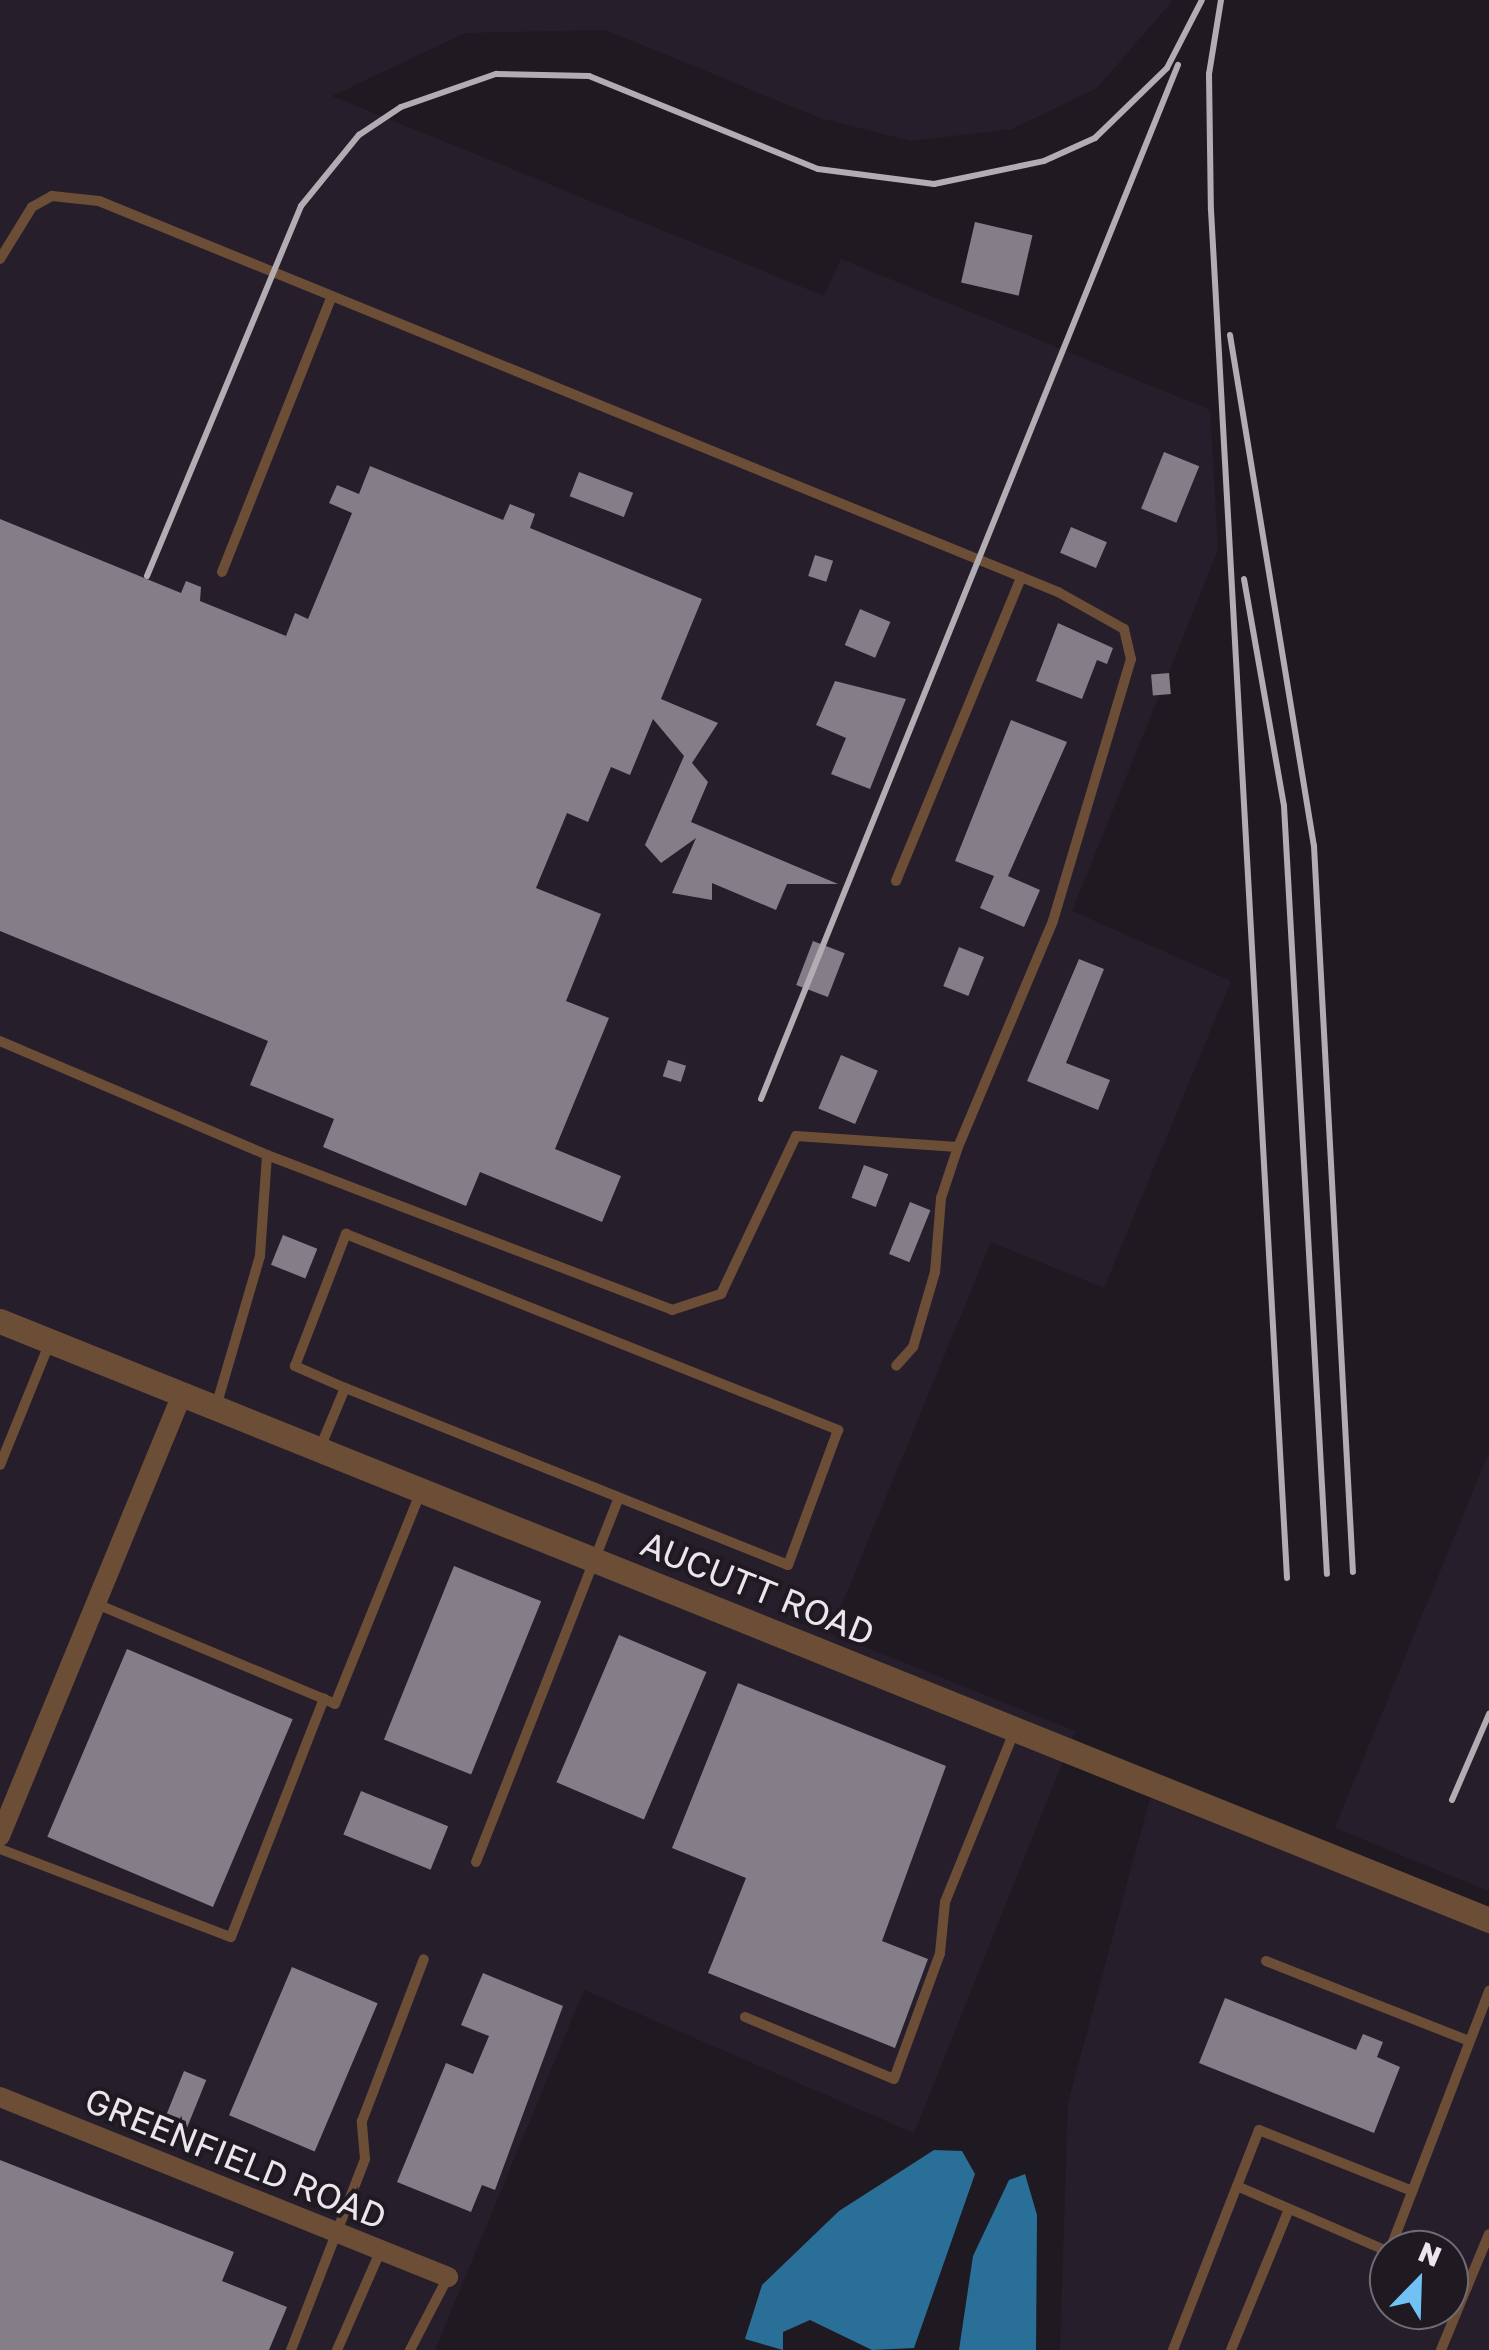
<!DOCTYPE html>
<html>
<head>
<meta charset="utf-8">
<style>
	body { margin:0 }
	#map { position:relative; width:1489px; height:2350px; overflow:hidden; background:#1f1a22; font-family:"Golos Text",sans-serif }
	div>[style] { position:absolute }
	.built>* { inset:0; background:#271e2c }
	.water>* { inset:0; background:#296f98 }
	.building>* { inset:0; background:#847e88; transform-origin:0 0 }
	.service>* { height:10px; margin:-5px; padding:0 5px; transform-origin:5px; border-radius:5px; background:#6c4e37 }
	.minor>* { height:20px; margin:-10px; padding:0 10px; transform-origin:10px; border-radius:10px; background:#6c4e37 }
	.tertiary>* { height:25px; margin:-12.5px; padding:0 12.5px; transform-origin:12.5px; border-radius:12.5px; background:#6c4e37 }
	.rail>* { height:6px; margin:-3px; padding:0 3px; transform-origin:3px; border-radius:3px; background:#b1adb3 }
	span { translate:-50% -50%; white-space:nowrap; text-align:center; line-height:1.15; -webkit-text-stroke:8px #1f1a22; paint-order:stroke }
	.street-label { font-size:35px; color:#eae6ec }
	.north { position:absolute; left:1369px; top:2230px; width:100px; height:100px; box-sizing:border-box; background:#1f1a22; border:2px solid #706c73; border-radius:50%; rotate:23deg; font-size:28px; font-weight:700; line-height:40px; text-align:center; color:#eae6ec }
	.north::after { content:''; display:block; margin:auto; width:35px; height:45px; background:#72c1f5; clip-path:polygon(50% 0,100% 100%,50% 72%,0 100%) }
</style>
</head>
<body>
<div id="map">
	<div class="built">
		<div style="clip-path:polygon(0 0,1173px 0,1097px 88px,1012px 129px,911px 141px,820px 118px,606px 30px,465px 33px,332px 96px,824px 296px,841px 259px,1210px 410px,1218px 550px,1072px 911px,1231px 981px,1104px 1288px,991px 1242px,830px 1633px,1075px 1731px,914px 2133px,584px 1990px,435px 2350px,0 2350px)"></div>
		<div style="clip-path:polygon(1489px 1452px,1489px 1891px,1335px 1828px)"></div>
		<div style="clip-path:polygon(evenodd,1150px 1798px,1489px 1932px,1489px 2350px,1060px 2350px,1068px 2103px,1150px 1798px,1389px 2250px,1449px 2250px,1449px 2310px,1389px 2310px,1389px 2250px)"></div>
	</div>
	<div class="water">
		<div style="clip-path:polygon(934px 2150px,962px 2151px,975px 2174px,914px 2348px,872px 2350px,810px 2320px,783px 2332px,783px 2350px,745px 2339px,762px 2285px,839px 2211px)"></div>
		<div style="clip-path:polygon(1025px 2174px,1037px 2215px,1036px 2350px,959px 2350px,973px 2256px,1009px 2180px)"></div>
	</div>
	<div class="building">
		<div style="left:975px;top:222px;width:59px;height:62px;rotate:13deg"></div>
		<div style="left:1164px;top:452px;width:38px;height:61px;rotate:22deg"></div>
		<div style="clip-path:polygon(370px 466px,503px 520px,510px 504px,535px 514px,530px 528px,702px 599px,661px 699px,718px 723px,692px 763px,708px 782px,691px 822px,838px 884px,787px 884px,776px 910px,712px 883px,712px 900px,672px 893px,696px 838px,661px 863px,645px 845px,684px 756px,653px 719px,630px 775px,611px 767px,588px 822px,567px 813px,536px 888px,601px 914px,566px 1001px,609px 1018px,555px 1149px,621px 1176px,602px 1222px,480px 1172px,466px 1206px,323px 1147px,334px 1119px,250px 1085px,268px 1041px,0 931px,0 519px,181px 593px,186px 581px,201px 587px,200px 601px,286px 636px,295px 613px,308px 619px,352px 513px,329px 503px,337px 485px,359px 494px)"></div>
		<div style="left:579px;top:472px;width:58px;height:26px;rotate:21deg"></div>
		<div style="left:1071px;top:527px;width:39px;height:28px;rotate:23deg"></div>
		<div style="left:815px;top:555px;width:19px;height:22px;rotate:18deg"></div>
		<div style="left:860px;top:609px;width:33px;height:39px;rotate:23deg"></div>
		<div style="clip-path:polygon(1058px 623px,1113px 648px,1107px 664px,1097px 660px,1082px 699px,1036px 681px)"></div>
		<div style="left:1169px;top:673px;width:21px;height:18px;rotate:85deg"></div>
		<div style="clip-path:polygon(835px 681px,906px 699px,870px 789px,831px 774px,846px 738px,816px 725px)"></div>
		<div style="clip-path:polygon(1011px 720px,1067px 742px,1008px 876px,1040px 890px,1024px 927px,980px 908px,994px 876px,955px 861px)"></div>
		<div style="left:813px;top:941px;width:34px;height:47px;rotate:21deg"></div>
		<div style="left:959px;top:947px;width:27px;height:42px;rotate:22deg"></div>
		<div style="clip-path:polygon(1079px 959px,1104px 969px,1066px 1063px,1110px 1080px,1098px 1110px,1027px 1081px)"></div>
		<div style="left:841px;top:1055px;width:40px;height:58px;rotate:23deg"></div>
		<div style="left:668px;top:1060px;width:19px;height:17px;rotate:18deg"></div>
		<div style="left:864px;top:1165px;width:26px;height:35px;rotate:21deg"></div>
		<div style="left:910px;top:1202px;width:22px;height:56px;rotate:22deg"></div>
		<div style="left:283px;top:1235px;width:37px;height:32px;rotate:22deg"></div>
		<div style="left:454px;top:1566px;width:94px;height:187px;rotate:22deg"></div>
		<div style="left:619px;top:1635px;width:95px;height:160px;rotate:23deg"></div>
		<div style="left:127px;top:1649px;width:180px;height:204px;rotate:23deg"></div>
		<div style="clip-path:polygon(738px 1683px,946px 1766px,882px 1941px,928px 1959px,895px 2048px,708px 1973px,746px 1878px,672px 1848px)"></div>
		<div style="left:361px;top:1791px;width:94px;height:47px;rotate:22deg"></div>
		<div style="left:292px;top:1967px;width:93px;height:161px;rotate:23deg"></div>
		<div style="clip-path:polygon(483px 1973px,563px 2006px,495px 2190px,482px 2185px,471px 2212px,397px 2182px,446px 2063px,473px 2074px,489px 2036px,461px 2025px)"></div>
		<div style="clip-path:polygon(1225px 1998px,1356px 2050px,1363px 2034px,1383px 2042px,1377px 2057px,1400px 2067px,1374px 2133px,1199px 2063px)"></div>
		<div style="left:184px;top:2071px;width:24px;height:56px;rotate:22deg"></div>
		<div style="clip-path:polygon(0 2160px,234px 2252px,222px 2281px,287px 2307px,269px 2350px,0 2350px)"></div>
	</div>
	<div class="service">
		<div style="left:0;top:259px;width:61px;rotate:-58.4deg"></div>
		<div style="left:32px;top:207px;width:23px;rotate:-29deg"></div>
		<div style="left:52px;top:196px;width:47px;rotate:6.1deg"></div>
		<div style="left:99px;top:201px;width:1036px;rotate:22.18deg"></div>
		<div style="left:1058px;top:592px;width:76px;rotate:29.3deg"></div>
		<div style="left:1124px;top:629px;width:31px;rotate:77deg"></div>
		<div style="left:1131px;top:659px;width:273px;rotate:106.6deg"></div>
		<div style="left:1053px;top:921px;width:245px;rotate:112.8deg"></div>
		<div style="left:958px;top:1147px;width:54px;rotate:108.4deg"></div>
		<div style="left:941px;top:1198px;width:74px;rotate:94.6deg"></div>
		<div style="left:935px;top:1272px;width:78px;rotate:106.3deg"></div>
		<div style="left:913px;top:1347px;width:25px;rotate:132deg"></div>
		<div style="left:222px;top:572px;width:297px;rotate:-68.3deg"></div>
		<div style="left:896px;top:881px;width:329px;rotate:-67.6deg"></div>
		<div style="left:0;top:1041px;width:290px;rotate:23.1deg"></div>
		<div style="left:267px;top:1155px;width:101px;rotate:94deg"></div>
		<div style="left:260px;top:1256px;width:156px;rotate:106.3deg"></div>
		<div style="left:267px;top:1155px;width:434px;rotate:20.9deg"></div>
		<div style="left:672px;top:1310px;width:52px;rotate:-18.1deg"></div>
		<div style="left:721px;top:1294px;width:175px;rotate:-64.6deg"></div>
		<div style="left:796px;top:1136px;width:162px;rotate:3.9deg"></div>
		<div style="left:320px;top:1448px;width:65px;rotate:-67.4deg"></div>
		<div style="left:345px;top:1388px;width:55px;rotate:-156.3deg"></div>
		<div style="left:295px;top:1366px;width:142px;rotate:-68.9deg"></div>
		<div style="left:346px;top:1234px;width:530px;rotate:21.72deg"></div>
		<div style="left:838px;top:1430px;width:144px;rotate:110.3deg"></div>
		<div style="left:788px;top:1565px;width:477px;rotate:-158.2deg"></div>
		<div style="left:0;top:1465px;width:133px;rotate:-67.9deg"></div>
		<div style="left:324px;top:1699px;width:12px;rotate:24deg"></div>
		<div style="left:335px;top:1704px;width:230px;rotate:-68deg"></div>
		<div style="left:0;top:1849px;width:247px;rotate:20.9deg"></div>
		<div style="left:231px;top:1937px;width:256px;rotate:-68.7deg"></div>
		<div style="left:324px;top:1699px;width:246px;rotate:-157.3deg"></div>
		<div style="left:476px;top:1862px;width:391px;rotate:-68.6deg"></div>
		<div style="left:1266px;top:1961px;width:218px;rotate:21.5deg"></div>
		<div style="left:745px;top:2017px;width:161px;rotate:22.6deg"></div>
		<div style="left:894px;top:2079px;width:134px;rotate:-69.9deg"></div>
		<div style="left:940px;top:1953px;width:51px;rotate:-84.4deg"></div>
		<div style="left:945px;top:1902px;width:186px;rotate:-67.9deg"></div>
		<div style="left:1387px;top:2251px;width:163px;rotate:-156.6deg"></div>
		<div style="left:1237px;top:2186px;width:60px;rotate:-68.6deg"></div>
		<div style="left:1259px;top:2130px;width:165px;rotate:21.7deg"></div>
		<div style="left:1389px;top:2252px;width:280px;rotate:-69deg"></div>
		<div style="left:1467px;top:2287px;width:57px;rotate:-67.5deg"></div>
		<div style="left:291px;top:2350px;width:205px;rotate:-68.8deg"></div>
		<div style="left:365px;top:2159px;width:38px;rotate:-95deg"></div>
		<div style="left:362px;top:2121px;width:173px;rotate:-69.1deg"></div>
		<div style="left:337px;top:2350px;width:107px;rotate:-66.3deg"></div>
		<div style="left:410px;top:2350px;width:82px;rotate:-62.5deg"></div>
		<div style="left:1173px;top:2350px;width:176px;rotate:-68.7deg"></div>
		<div style="left:1231px;top:2350px;width:152px;rotate:-67.6deg"></div>
		<div style="left:1441px;top:2350px;width:68px;rotate:-67.6deg"></div>
		<div style="left:1467px;top:2287px;width:20px;rotate:-156deg"></div>
	</div>
	<div class="minor">
		<div style="left:0;top:1836px;width:478px;rotate:-67.6deg"></div>
		<div style="left:0;top:2097px;width:483px;rotate:21.9deg"></div>
	</div>
	<div class="tertiary">
		<div style="left:0;top:1321px;width:1605px;rotate:21.91deg"></div>
	</div>
	<div class="rail">
		<div style="left:1221px;top:0;width:75px;rotate:99.2deg"></div>
		<div style="left:1209px;top:74px;width:136px;rotate:89.2deg"></div>
		<div style="left:1211px;top:210px;width:1370px;rotate:86.82deg"></div>
		<div style="left:1230px;top:335px;width:518px;rotate:80.67deg"></div>
		<div style="left:1314px;top:846px;width:727px;rotate:86.93deg"></div>
		<div style="left:147px;top:576px;width:401px;rotate:-67.4deg"></div>
		<div style="left:301px;top:206px;width:92px;rotate:-50.8deg"></div>
		<div style="left:359px;top:135px;width:50px;rotate:-33.7deg"></div>
		<div style="left:401px;top:107px;width:101px;rotate:-19.2deg"></div>
		<div style="left:496px;top:74px;width:93px;rotate:1.2deg"></div>
		<div style="left:589px;top:76px;width:247px;rotate:22.1deg"></div>
		<div style="left:818px;top:169px;width:117px;rotate:7.4deg"></div>
		<div style="left:934px;top:184px;width:112px;rotate:-11.8deg"></div>
		<div style="left:1044px;top:161px;width:56px;rotate:-24.3deg"></div>
		<div style="left:1095px;top:138px;width:100px;rotate:-44.2deg"></div>
		<div style="left:1167px;top:68px;width:76px;rotate:-62.8deg"></div>
		<div style="left:1244px;top:579px;width:230px;rotate:80deg"></div>
		<div style="left:1284px;top:806px;width:769px;rotate:86.8deg"></div>
		<div style="left:761px;top:1099px;width:1115px;rotate:-68.04deg"></div>
		<div style="left:1452px;top:1800px;width:94px;rotate:-66.7deg"></div>
	</div>
	<div class="street-label">
		<span style="left:758px;top:1588px;rotate:22deg">AUCUTT ROAD</span>
		<span style="left:236px;top:2158px;rotate:22deg">GREENFIELD ROAD</span>
	</div>
	<div class="north">N</div>
</div>
</body>
</html>
